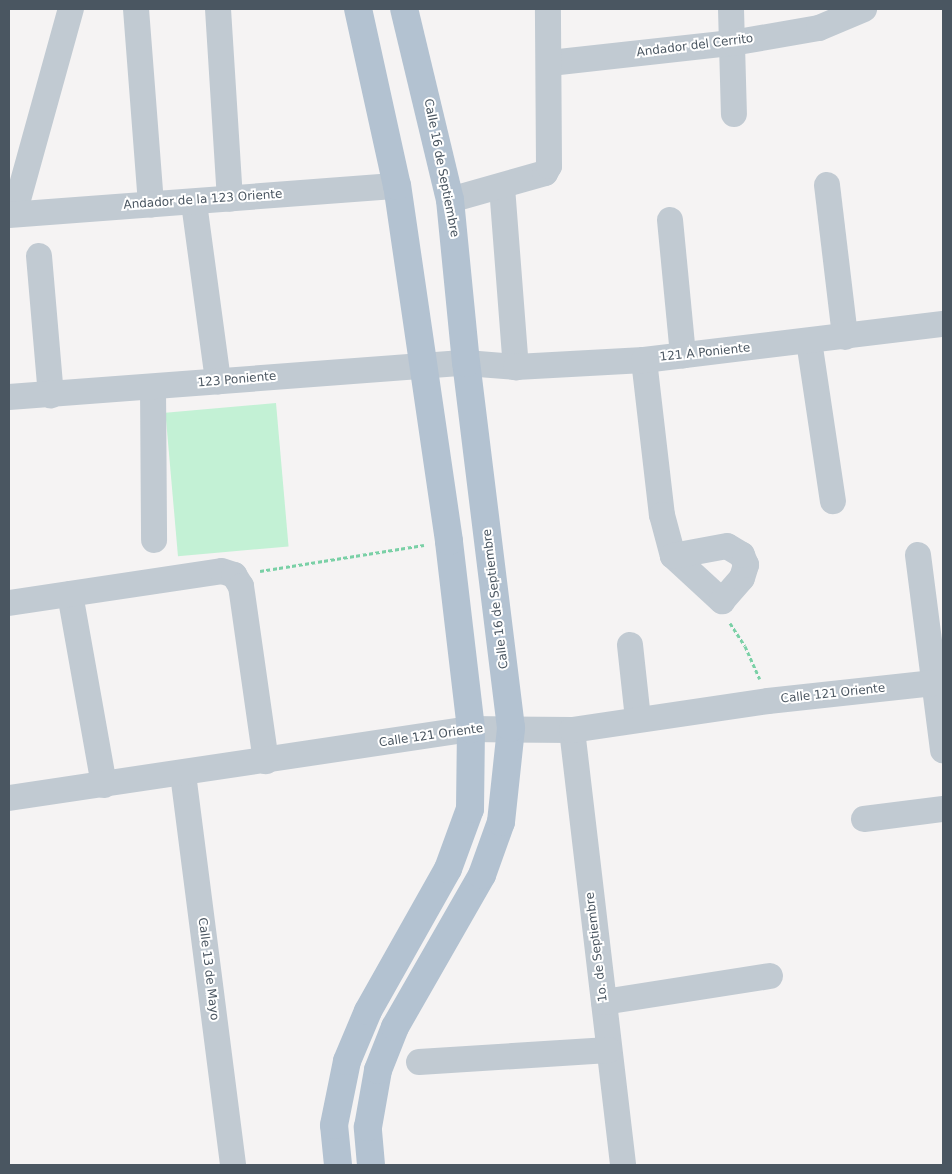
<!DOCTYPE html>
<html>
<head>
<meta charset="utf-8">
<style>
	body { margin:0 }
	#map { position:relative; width:952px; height:1174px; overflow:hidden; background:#f5f3f3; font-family:"DejaVu Sans",sans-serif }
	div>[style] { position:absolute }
	.green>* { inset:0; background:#c3f1d5; transform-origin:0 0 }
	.path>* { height:3px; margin-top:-1.5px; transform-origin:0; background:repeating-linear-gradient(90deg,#7ad0a6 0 4px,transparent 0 6.5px) }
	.minor>* { height:26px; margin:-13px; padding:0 13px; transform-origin:13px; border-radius:13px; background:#c1cad2 }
	.major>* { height:28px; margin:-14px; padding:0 14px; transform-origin:14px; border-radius:14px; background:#b3c2d1 }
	span { translate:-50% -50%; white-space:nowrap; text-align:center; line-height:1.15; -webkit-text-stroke:4px #fff; paint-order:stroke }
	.street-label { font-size:12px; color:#4a5661 }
	.frame { position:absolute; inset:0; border:10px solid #4a5661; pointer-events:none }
</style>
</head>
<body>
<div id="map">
	<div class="green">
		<div style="left:276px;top:403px;width:144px;height:111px;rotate:85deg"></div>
	</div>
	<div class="path">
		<div style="left:260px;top:571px;width:166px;rotate:-9deg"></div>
		<div style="left:730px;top:623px;width:27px;rotate:57deg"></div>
		<div style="left:745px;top:646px;width:36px;rotate:66deg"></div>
	</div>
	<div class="minor">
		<div style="left:136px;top:9px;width:196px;rotate:85.6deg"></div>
		<div style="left:218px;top:9px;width:190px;rotate:86.4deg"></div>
		<div style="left:731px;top:9px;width:105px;rotate:88.4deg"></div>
		<div style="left:550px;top:63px;width:183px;rotate:-6.3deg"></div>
		<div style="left:732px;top:43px;width:88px;rotate:-9.8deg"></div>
		<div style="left:819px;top:28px;width:49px;rotate:-22.9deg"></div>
		<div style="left:827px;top:185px;width:153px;rotate:83.2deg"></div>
		<div style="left:502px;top:187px;width:181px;rotate:85.6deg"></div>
		<div style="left:450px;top:200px;width:99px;rotate:-15.9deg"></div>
		<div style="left:545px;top:173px;width:8px;rotate:-60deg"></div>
		<div style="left:549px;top:166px;width:157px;rotate:-90.4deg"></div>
		<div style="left:194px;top:203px;width:180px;rotate:82.3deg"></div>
		<div style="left:14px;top:214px;width:213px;rotate:-74.5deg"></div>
		<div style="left:9px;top:215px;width:389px;rotate:-4.3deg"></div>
		<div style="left:670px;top:220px;width:136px;rotate:84.5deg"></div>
		<div style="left:39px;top:256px;width:140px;rotate:85.1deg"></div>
		<div style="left:809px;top:341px;width:162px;rotate:81.5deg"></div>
		<div style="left:644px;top:360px;width:156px;rotate:83.4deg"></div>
		<div style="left:662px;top:515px;width:42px;rotate:75deg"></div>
		<div style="left:673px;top:556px;width:67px;rotate:42.6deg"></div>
		<div style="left:722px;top:601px;width:30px;rotate:-49deg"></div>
		<div style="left:742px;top:578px;width:14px;rotate:-73deg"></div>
		<div style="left:746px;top:565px;width:11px;rotate:-112deg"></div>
		<div style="left:742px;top:555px;width:17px;rotate:-149deg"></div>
		<div style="left:727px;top:546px;width:55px;rotate:169.5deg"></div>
		<div style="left:153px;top:387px;width:153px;rotate:89.6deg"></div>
		<div style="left:9px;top:397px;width:458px;rotate:-4.3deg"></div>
		<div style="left:466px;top:363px;width:50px;rotate:4.6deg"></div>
		<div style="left:516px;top:367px;width:128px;rotate:-3.1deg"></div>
		<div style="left:644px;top:360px;width:301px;rotate:-6.9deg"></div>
		<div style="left:918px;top:555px;width:197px;rotate:82.7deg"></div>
		<div style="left:70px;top:594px;width:194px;rotate:79.9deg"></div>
		<div style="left:9px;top:603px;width:215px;rotate:-8.5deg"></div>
		<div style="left:222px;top:571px;width:13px;rotate:18deg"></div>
		<div style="left:234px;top:575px;width:13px;rotate:58deg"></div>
		<div style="left:241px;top:586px;width:177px;rotate:81.9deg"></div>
		<div style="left:630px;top:645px;width:74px;rotate:83.8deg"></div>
		<div style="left:572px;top:730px;width:438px;rotate:83.3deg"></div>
		<div style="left:183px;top:774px;width:394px;rotate:82.7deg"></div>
		<div style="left:9px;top:798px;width:467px;rotate:-8.5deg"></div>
		<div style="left:471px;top:729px;width:101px;rotate:0.6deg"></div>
		<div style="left:572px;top:730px;width:198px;rotate:-8.4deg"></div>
		<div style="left:768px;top:701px;width:176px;rotate:-6.2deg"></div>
		<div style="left:864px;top:819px;width:80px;rotate:-7.2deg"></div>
		<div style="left:604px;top:1002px;width:168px;rotate:-8.9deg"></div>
		<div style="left:419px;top:1062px;width:190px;rotate:-3.6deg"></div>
	</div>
	<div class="major">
		<div style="left:338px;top:1165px;width:40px;rotate:-95.7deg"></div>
		<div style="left:334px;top:1125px;width:65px;rotate:-78.5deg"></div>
		<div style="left:347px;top:1061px;width:54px;rotate:-67.2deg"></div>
		<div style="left:368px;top:1011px;width:163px;rotate:-60.6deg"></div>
		<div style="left:448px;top:869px;width:64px;rotate:-69.9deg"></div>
		<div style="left:470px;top:809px;width:80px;rotate:-89.3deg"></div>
		<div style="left:471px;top:729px;width:189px;rotate:-96.7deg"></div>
		<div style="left:449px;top:541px;width:359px;rotate:-98.3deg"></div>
		<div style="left:397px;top:186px;width:181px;rotate:-102.4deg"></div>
		<div style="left:371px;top:1165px;width:38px;rotate:-95deg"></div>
		<div style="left:368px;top:1127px;width:58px;rotate:-80deg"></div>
		<div style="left:378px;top:1070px;width:46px;rotate:-68.4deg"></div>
		<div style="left:395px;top:1027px;width:175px;rotate:-60.2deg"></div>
		<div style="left:482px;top:875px;width:56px;rotate:-70.3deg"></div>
		<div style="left:501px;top:822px;width:95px;rotate:-83.9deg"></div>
		<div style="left:511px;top:728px;width:368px;rotate:-97deg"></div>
		<div style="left:466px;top:363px;width:164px;rotate:-95.6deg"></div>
		<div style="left:450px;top:200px;width:196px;rotate:-103.5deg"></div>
	</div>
	<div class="street-label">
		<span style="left:695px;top:46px;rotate:-7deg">Andador del Cerrito</span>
		<span style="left:441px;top:168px;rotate:79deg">Calle 16 de Septiembre</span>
		<span style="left:203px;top:200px;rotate:-4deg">Andador de la 123 Oriente</span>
		<span style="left:705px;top:353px;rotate:-6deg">121 A Poniente</span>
		<span style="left:237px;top:380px;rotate:-5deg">123 Poniente</span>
		<span style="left:496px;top:599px;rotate:-97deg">Calle 16 de Septiembre</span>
		<span style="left:833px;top:694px;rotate:-6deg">Calle 121 Oriente</span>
		<span style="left:431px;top:736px;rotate:-8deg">Calle 121 Oriente</span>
		<span style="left:597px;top:947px;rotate:-97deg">1o. de Septiembre</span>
		<span style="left:208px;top:969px;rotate:83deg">Calle 13 de Mayo</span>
	</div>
	<div class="frame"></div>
</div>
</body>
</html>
